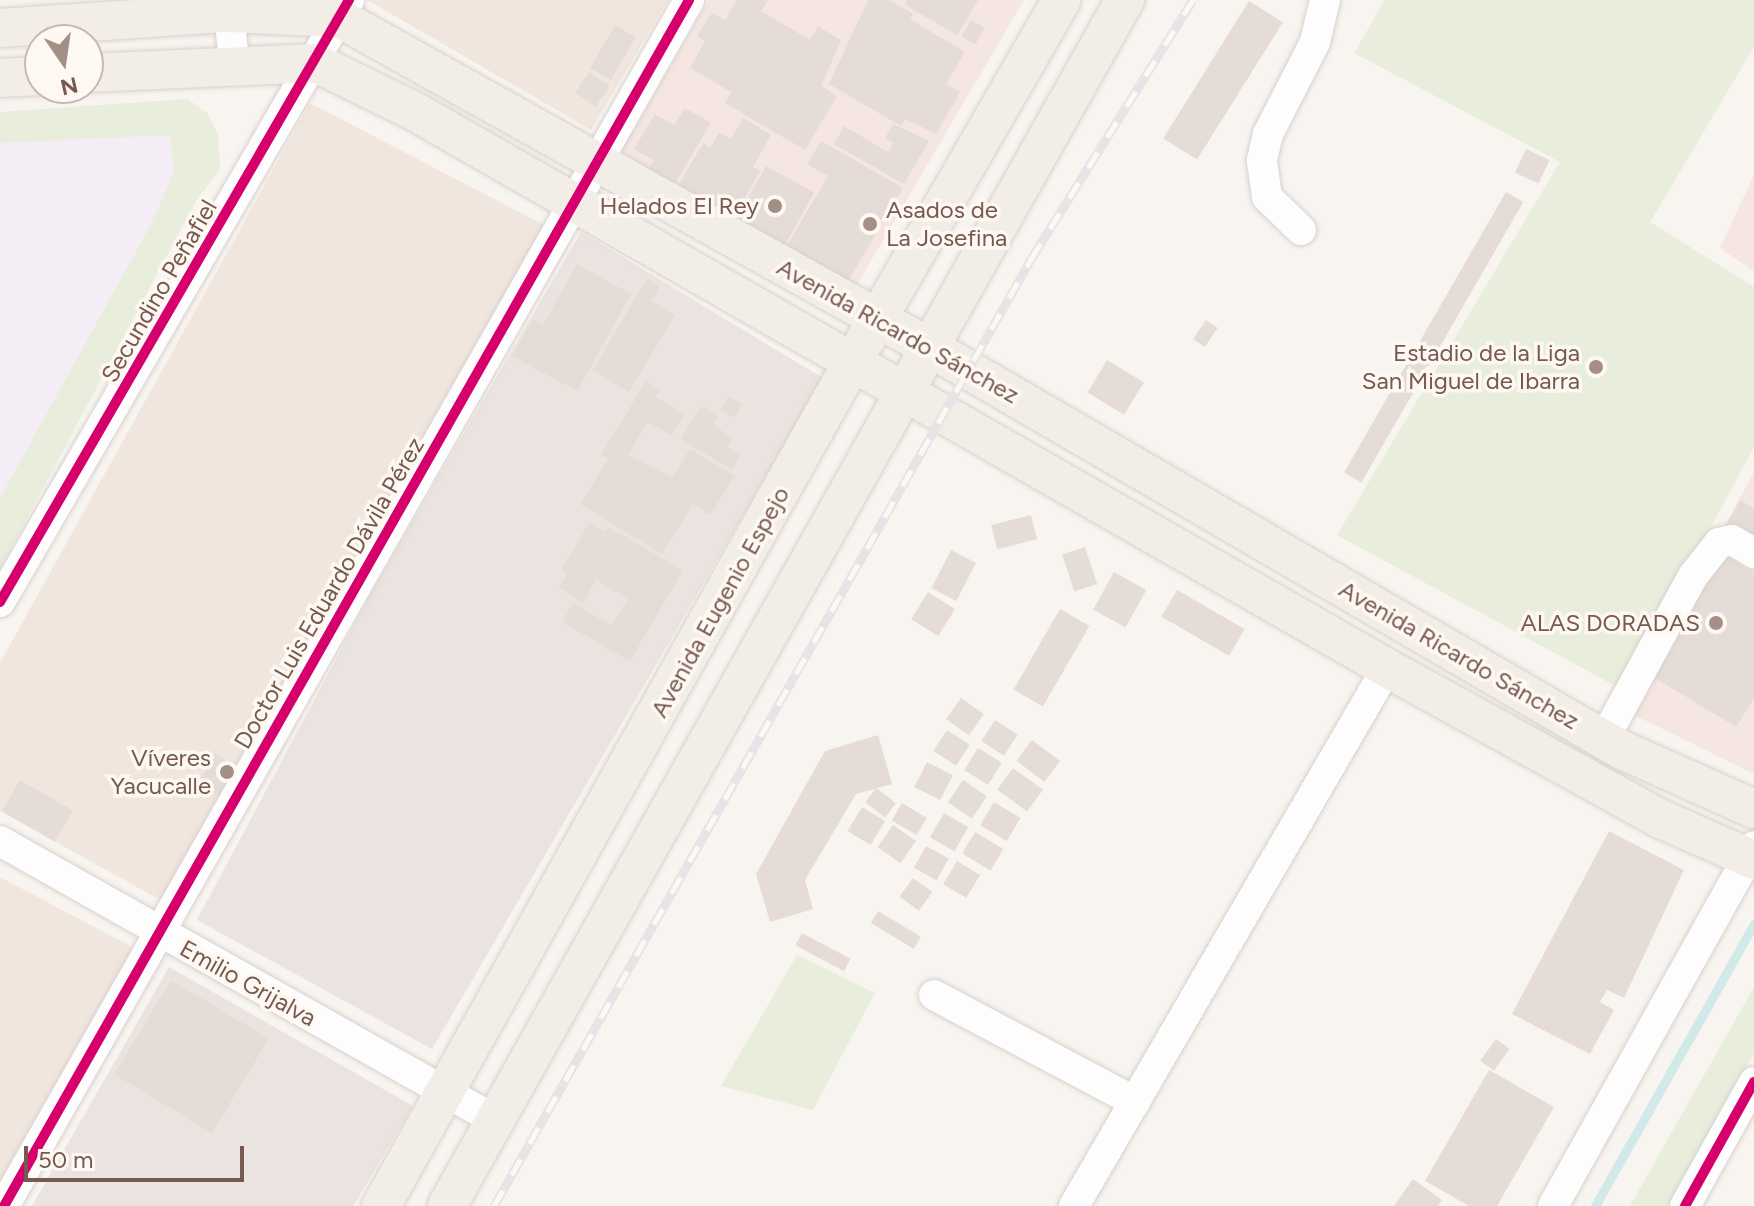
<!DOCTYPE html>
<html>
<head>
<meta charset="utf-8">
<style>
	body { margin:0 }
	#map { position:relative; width:1754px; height:1206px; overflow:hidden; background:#f8f4f0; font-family:Figtree,sans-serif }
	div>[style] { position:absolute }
	.residential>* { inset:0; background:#f0e6de }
	.commercial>* { inset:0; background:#f5e6e1 }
	.industrial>* { inset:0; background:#eae3df }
	.education>* { inset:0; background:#f4edf5 }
	.green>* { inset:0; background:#e8eedb }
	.stream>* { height:9px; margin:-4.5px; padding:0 4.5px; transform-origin:4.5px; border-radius:4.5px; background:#d1e9e9 }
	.building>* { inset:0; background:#e5dcd7; transform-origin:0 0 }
	.roads { filter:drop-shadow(0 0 2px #d8d1cd) drop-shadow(0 0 2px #d8d1cd) }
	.minor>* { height:30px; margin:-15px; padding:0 15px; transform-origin:15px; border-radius:15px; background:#fefdfd }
	.major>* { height:38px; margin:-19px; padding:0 19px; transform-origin:19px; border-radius:19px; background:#f3ede8 }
	.rail>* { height:9px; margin-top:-4.5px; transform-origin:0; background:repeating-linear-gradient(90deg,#fef8f2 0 18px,#e6e4e7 0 36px); box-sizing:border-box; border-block:2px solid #e6e4e7 }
	.cycleway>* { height:10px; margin:-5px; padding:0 5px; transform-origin:5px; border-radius:5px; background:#d6006c }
	.dots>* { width:22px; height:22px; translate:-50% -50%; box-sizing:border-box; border:4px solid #fef8f2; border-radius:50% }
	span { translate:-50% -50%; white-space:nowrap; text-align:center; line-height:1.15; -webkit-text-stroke:7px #fef8f2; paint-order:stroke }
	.poi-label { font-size:24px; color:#77594f }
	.right { translate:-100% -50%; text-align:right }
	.left { translate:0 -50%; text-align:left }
	.street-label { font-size:24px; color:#77594f }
	.north { position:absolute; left:24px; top:24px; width:80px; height:80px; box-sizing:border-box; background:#fef8f2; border:2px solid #c8b8b1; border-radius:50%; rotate:167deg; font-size:22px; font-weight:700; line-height:32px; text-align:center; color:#77594f }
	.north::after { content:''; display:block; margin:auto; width:28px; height:36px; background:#a48f87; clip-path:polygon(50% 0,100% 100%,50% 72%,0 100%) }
	.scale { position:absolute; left:24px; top:1146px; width:220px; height:36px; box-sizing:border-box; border:4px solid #77594f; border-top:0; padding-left:10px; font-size:24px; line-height:28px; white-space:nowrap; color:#77594f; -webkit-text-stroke:6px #fef8f2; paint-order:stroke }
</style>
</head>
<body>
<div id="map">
	<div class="residential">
		<div style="clip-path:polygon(367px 0,668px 0,591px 130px)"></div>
		<div style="clip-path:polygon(310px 103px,548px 227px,164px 902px,0 811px,0 663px)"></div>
		<div style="clip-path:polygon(0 877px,134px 948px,0 1184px)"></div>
	</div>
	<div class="commercial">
		<div style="clip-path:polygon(709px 0,1024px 0,852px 293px,617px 158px)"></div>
		<div style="clip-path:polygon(1754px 175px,1754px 271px,1720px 248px)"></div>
		<div style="clip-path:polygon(1754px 472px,1754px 774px,1624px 710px)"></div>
	</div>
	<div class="industrial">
		<div style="clip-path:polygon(581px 232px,823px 378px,432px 1049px,197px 920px,374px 588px)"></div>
		<div style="clip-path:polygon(169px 967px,413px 1106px,353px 1206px,32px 1206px)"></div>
	</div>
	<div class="education">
		<div style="clip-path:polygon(188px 99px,208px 114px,218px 135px,220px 168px,196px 201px,0 569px,0 112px)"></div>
	</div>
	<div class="green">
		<div style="clip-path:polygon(1385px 0,1754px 0,1754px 47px,1650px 222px,1754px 287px,1754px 447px,1623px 690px,1337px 535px,1560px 162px,1354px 53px)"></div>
		<div style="clip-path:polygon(188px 99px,208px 114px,218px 135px,220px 168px,196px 201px,0 569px,0 498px,149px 228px,174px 172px,170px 135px,0 143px,0 112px)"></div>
		<div style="clip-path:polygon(797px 955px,875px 993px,813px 1110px,721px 1086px)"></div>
		<div style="clip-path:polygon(1754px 987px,1754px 1053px,1668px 1206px,1630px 1206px)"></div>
	</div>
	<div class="stream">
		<div style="left:1595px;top:1206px;width:324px;rotate:-60.6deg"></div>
	</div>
	<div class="building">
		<div style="clip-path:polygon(737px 0,768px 0,761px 11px,810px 40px,818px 26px,841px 40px,821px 86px,837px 96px,805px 150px,725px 103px,731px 92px,690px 68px,705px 41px,697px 36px,711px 13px,725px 20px)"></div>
		<div style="clip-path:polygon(868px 0,890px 0,913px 14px,910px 19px,965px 52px,946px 84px,960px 92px,936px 134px,905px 119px,901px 126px,829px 84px)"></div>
		<div style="clip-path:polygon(907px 0,978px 0,957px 35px,905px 5px)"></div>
		<div style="left:1249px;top:1px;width:40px;height:162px;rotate:32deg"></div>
		<div style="left:971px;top:20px;width:16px;height:19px;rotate:30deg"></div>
		<div style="left:615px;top:25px;width:24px;height:50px;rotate:30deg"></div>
		<div style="left:589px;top:72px;width:25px;height:25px;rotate:34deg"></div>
		<div style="clip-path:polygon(685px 108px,711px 123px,673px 187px,647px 172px,654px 161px,634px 149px,655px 114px,674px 125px)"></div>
		<div style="clip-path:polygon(743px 118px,771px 135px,753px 167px,760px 171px,733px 219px,677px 188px,703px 143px,710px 148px,719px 133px,731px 139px)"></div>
		<div style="clip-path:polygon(893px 124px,929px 141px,904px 184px,834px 144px,844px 126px,888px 152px,893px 143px,885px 138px)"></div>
		<div style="clip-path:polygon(821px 141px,903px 188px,847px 283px,786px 247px,828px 176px,807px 164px)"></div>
		<div style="left:1526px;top:149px;width:26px;height:26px;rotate:25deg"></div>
		<div style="left:766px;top:166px;width:55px;height:62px;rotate:29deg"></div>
		<div style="left:1506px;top:192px;width:20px;height:324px;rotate:30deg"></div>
		<div style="clip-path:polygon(577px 264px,631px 294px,577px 391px,512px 356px,533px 319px,543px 325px)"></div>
		<div style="clip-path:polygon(647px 278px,660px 286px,651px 301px,675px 315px,629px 392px,593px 370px)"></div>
		<div style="left:1206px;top:320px;width:14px;height:23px;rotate:34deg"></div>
		<div style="left:1107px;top:360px;width:43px;height:38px;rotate:31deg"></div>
		<div style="clip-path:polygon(646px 381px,660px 390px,655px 397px,684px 414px,671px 435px,648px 422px,628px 455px,672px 477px,690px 449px,735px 476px,710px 515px,693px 504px,662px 554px,580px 504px,608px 459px,601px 455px)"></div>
		<div style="left:729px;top:396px;width:16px;height:16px;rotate:30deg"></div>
		<div style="clip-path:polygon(701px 406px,718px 416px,713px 425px,733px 438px,727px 447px,741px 455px,732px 470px,681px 439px)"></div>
		<div style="clip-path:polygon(1740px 500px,1754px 508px,1754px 542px,1726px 525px)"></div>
		<div style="left:1031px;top:515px;width:25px;height:41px;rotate:76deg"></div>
		<div style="clip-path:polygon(589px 523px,605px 532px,608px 527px,683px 570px,630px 661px,562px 622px,573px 603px,612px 626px,628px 599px,596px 580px,583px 603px,559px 588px,567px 573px,562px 569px)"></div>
		<div style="left:1085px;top:547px;width:39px;height:24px;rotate:72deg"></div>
		<div style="left:951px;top:550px;width:28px;height:43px;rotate:27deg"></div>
		<div style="clip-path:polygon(1721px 553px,1754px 573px,1754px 699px,1736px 727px,1647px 673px)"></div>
		<div style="left:1114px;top:572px;width:37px;height:43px;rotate:29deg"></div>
		<div style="left:1177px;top:590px;width:78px;height:31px;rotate:30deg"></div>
		<div style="left:928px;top:592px;width:32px;height:32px;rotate:32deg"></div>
		<div style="left:1060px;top:609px;width:34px;height:93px;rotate:30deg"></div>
		<div style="left:961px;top:698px;width:28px;height:26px;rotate:35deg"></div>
		<div style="left:995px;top:720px;width:27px;height:25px;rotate:33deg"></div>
		<div style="left:947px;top:730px;width:27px;height:25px;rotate:33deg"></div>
		<div style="clip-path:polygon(878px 735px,892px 784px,856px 794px,805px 880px,813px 909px,770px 922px,756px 874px,825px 751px)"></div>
		<div style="left:1032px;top:740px;width:35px;height:26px;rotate:37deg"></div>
		<div style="left:978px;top:748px;width:28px;height:26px;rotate:32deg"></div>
		<div style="clip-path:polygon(215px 753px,239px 770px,223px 798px,199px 782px)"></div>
		<div style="left:927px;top:762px;width:29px;height:28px;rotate:27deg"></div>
		<div style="left:1013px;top:768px;width:37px;height:27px;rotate:36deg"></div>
		<div style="left:20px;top:780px;width:61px;height:36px;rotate:30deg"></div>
		<div style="left:963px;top:780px;width:29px;height:27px;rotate:34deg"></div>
		<div style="left:876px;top:788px;width:25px;height:18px;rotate:37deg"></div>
		<div style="left:994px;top:802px;width:31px;height:27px;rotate:31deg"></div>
		<div style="left:902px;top:803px;width:29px;height:20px;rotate:31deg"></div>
		<div style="left:862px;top:807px;width:27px;height:28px;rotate:31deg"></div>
		<div style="left:944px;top:813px;width:28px;height:28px;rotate:30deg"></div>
		<div style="left:893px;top:825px;width:28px;height:27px;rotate:35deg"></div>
		<div style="clip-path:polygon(1609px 831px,1684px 870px,1624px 998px,1607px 990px,1600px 1002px,1614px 1010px,1590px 1054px,1512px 1014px)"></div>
		<div style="left:975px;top:832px;width:33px;height:25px;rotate:31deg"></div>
		<div style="left:926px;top:846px;width:26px;height:25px;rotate:29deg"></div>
		<div style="left:957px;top:861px;width:27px;height:27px;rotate:31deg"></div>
		<div style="left:913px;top:878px;width:24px;height:23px;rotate:36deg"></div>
		<div style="left:878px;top:911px;width:50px;height:14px;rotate:31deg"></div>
		<div style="left:802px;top:933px;width:55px;height:14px;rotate:28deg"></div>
		<div style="left:171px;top:980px;width:114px;height:110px;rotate:31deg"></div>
		<div style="left:1496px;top:1039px;width:17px;height:27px;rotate:36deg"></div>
		<div style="clip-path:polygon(1489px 1070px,1554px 1107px,1497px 1206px,1469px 1206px,1425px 1181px)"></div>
		<div style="clip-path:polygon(1413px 1179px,1442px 1200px,1438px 1206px,1394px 1206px)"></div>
	</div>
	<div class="roads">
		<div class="minor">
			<div style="left:228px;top:0;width:63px;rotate:84.6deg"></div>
			<div style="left:1301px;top:230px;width:47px;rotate:-135.9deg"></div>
			<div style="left:1267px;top:197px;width:37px;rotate:-98deg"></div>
			<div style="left:1262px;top:160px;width:27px;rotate:-77deg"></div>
			<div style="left:1268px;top:134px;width:103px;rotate:-62.9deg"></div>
			<div style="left:1315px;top:42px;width:43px;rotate:-76.6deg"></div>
			<div style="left:0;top:602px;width:696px;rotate:-59.9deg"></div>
			<div style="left:1604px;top:739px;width:186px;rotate:-61.4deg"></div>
			<div style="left:1693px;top:576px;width:42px;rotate:-51.8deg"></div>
			<div style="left:1719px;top:543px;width:13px;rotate:-13deg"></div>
			<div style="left:1732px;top:540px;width:26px;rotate:31deg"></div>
			<div style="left:0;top:841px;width:570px;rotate:29.4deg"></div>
			<div style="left:934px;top:995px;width:228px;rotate:28deg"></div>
			<div style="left:4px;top:1206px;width:1387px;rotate:-60.4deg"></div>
			<div style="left:1074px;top:1206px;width:622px;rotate:-59.81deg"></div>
			<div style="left:1553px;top:1206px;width:412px;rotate:-60.8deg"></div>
			<div style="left:1685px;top:1206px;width:142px;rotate:-60.9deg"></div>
		</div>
		<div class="major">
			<div style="left:0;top:28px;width:228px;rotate:-3.8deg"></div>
			<div style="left:228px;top:13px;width:111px;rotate:2.6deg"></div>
			<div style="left:339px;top:18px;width:676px;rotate:29.15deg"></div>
			<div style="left:929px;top:347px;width:802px;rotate:30.18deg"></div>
			<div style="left:1622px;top:750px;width:145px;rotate:24.1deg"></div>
			<div style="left:88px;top:73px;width:228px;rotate:-2.5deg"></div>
			<div style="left:316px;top:63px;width:109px;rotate:26.1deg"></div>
			<div style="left:414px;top:111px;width:1121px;rotate:29.79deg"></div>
			<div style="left:1387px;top:668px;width:313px;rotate:28.9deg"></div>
			<div style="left:1661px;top:819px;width:102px;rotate:23.8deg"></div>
			<div style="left:0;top:78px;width:40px;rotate:-2.9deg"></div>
			<div style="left:381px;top:1206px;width:966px;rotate:-60.81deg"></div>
			<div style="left:852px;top:363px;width:419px;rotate:-60deg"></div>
			<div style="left:447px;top:1206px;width:1384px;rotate:-60.66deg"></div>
		</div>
	</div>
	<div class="rail">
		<div style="left:494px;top:1206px;width:1089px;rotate:-60.44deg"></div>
		<div style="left:1031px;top:259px;width:305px;rotate:-58deg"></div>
	</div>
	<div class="cycleway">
		<div style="left:0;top:602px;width:696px;rotate:-59.9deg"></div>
		<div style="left:4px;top:1206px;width:1387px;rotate:-60.4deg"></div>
		<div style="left:1685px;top:1206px;width:142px;rotate:-60.9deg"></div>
	</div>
	<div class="dots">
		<div style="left:775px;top:206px;background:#a48f87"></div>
		<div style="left:870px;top:224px;background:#a48f87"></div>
		<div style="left:1596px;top:367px;background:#a48f87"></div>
		<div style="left:1716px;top:623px;background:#a48f87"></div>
		<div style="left:227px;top:772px;background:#a48f87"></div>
	</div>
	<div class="poi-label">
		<span class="right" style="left:759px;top:206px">Helados El Rey</span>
		<span class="left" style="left:886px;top:224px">Asados de<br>La Josefina</span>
		<span class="right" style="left:1580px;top:367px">Estadio de la Liga<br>San Miguel de Ibarra</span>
		<span class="right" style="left:1700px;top:623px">ALAS DORADAS</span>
		<span class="right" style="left:211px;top:772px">Víveres<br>Yacucalle</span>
	</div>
	<div class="street-label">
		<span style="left:159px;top:291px;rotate:-60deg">Secundino Peñafiel</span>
		<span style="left:898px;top:331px;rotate:29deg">Avenida Ricardo Sánchez</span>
		<span style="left:329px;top:593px;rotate:-60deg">Doctor Luis Eduardo Dávila Pérez</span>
		<span style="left:720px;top:602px;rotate:-61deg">Avenida Eugenio Espejo</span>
		<span style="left:1459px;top:655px;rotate:30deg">Avenida Ricardo Sánchez</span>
		<span style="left:248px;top:983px;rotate:29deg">Emilio Grijalva</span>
	</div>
	<div class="north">N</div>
	<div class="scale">50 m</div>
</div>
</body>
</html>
